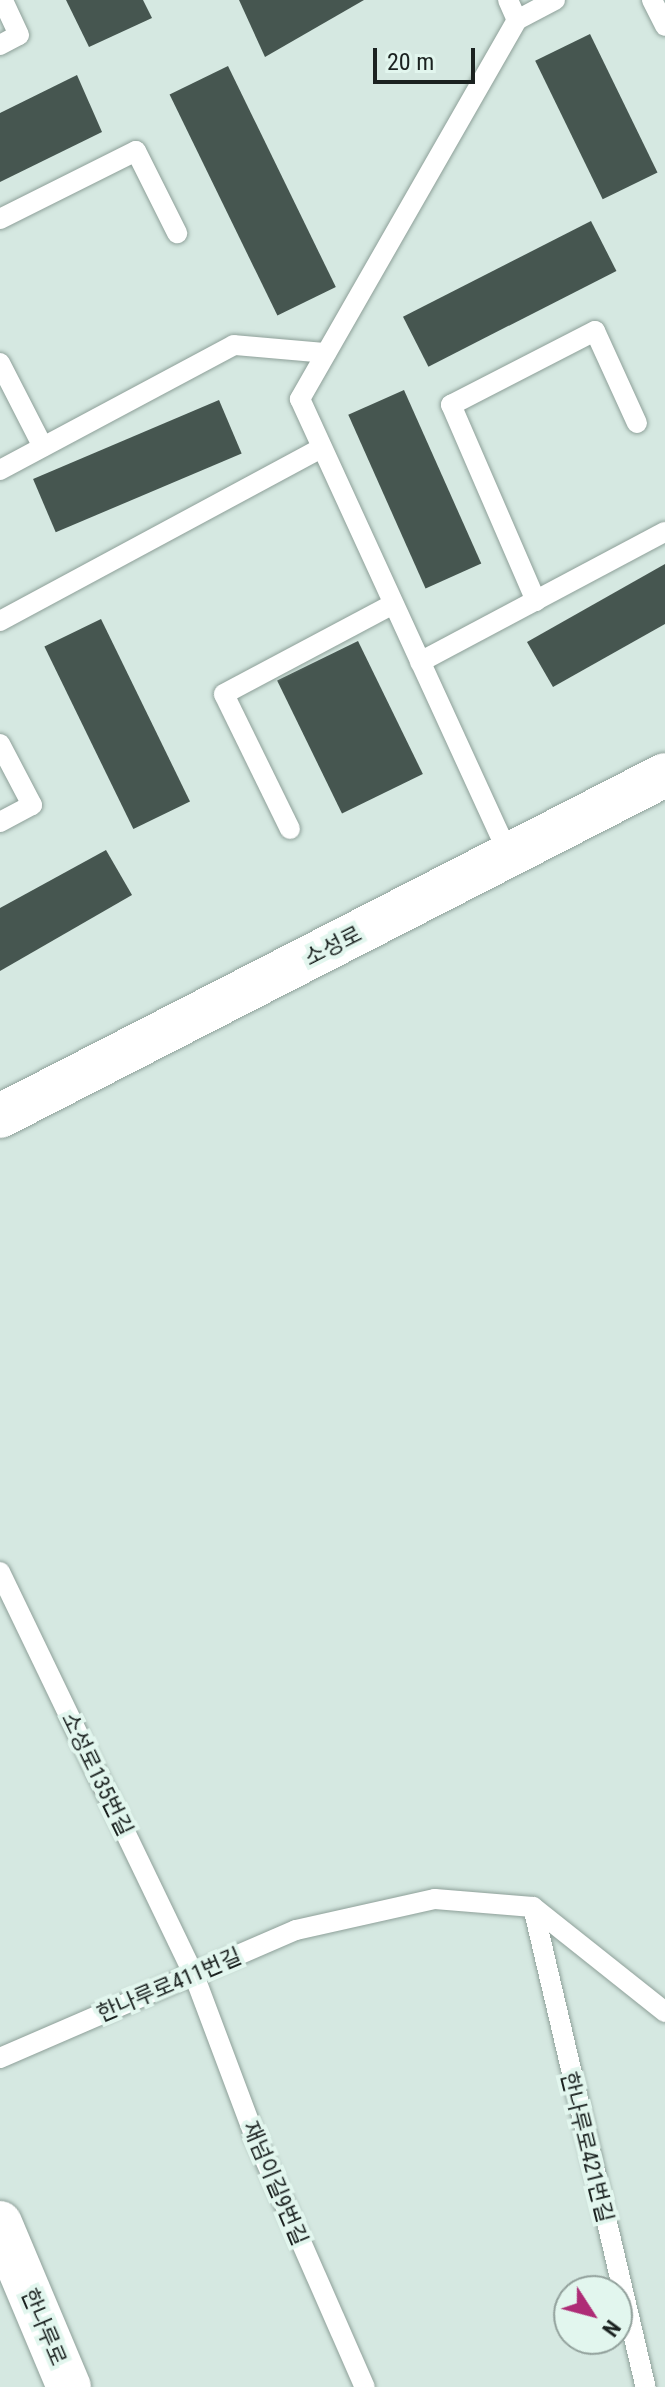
<!DOCTYPE html>
<html>
<head>
<meta charset="utf-8">
<style>
	body { margin:0 }
	#map { position:relative; width:665px; height:2387px; overflow:hidden; background:#d5e8e1; font-family:"Roboto Condensed","Noto Sans KR",sans-serif }
	div>[style] { position:absolute }
	.building>* { inset:0; background:#465650; transform-origin:0 0 }
	.roads { filter:drop-shadow(0 0 2px #8ea099) drop-shadow(0 0 2px #8ea099) }
	.lane>* { height:20px; margin:-10px; padding:0 10px; transform-origin:10px; border-radius:10px; background:#fff }
	.secondary>* { height:44px; margin:-22px; padding:0 22px; transform-origin:22px; border-radius:22px; background:#fff }
	span { translate:-50% -50%; white-space:nowrap; text-align:center; line-height:1.15; -webkit-text-stroke:8px #e2f6ee; paint-order:stroke }
	.street-label { font-size:22px; color:#1b2220 }
	.north { position:absolute; left:553px; top:2275px; width:80px; height:80px; box-sizing:border-box; background:#e2f6ee; border:2px solid #92a19c; border-radius:50%; rotate:126deg; font-size:22px; font-weight:700; line-height:32px; text-align:center; color:#1b2220 }
	.north::after { content:''; display:block; margin:auto; width:28px; height:36px; background:#ae2c76; clip-path:polygon(50% 0,100% 100%,50% 72%,0 100%) }
	.scale { position:absolute; left:373px; top:48px; width:102px; height:36px; box-sizing:border-box; border:4px solid #1b2220; border-top:0; padding-left:10px; font-size:24px; line-height:28px; white-space:nowrap; color:#1b2220; -webkit-text-stroke:6px #e2f6ee; paint-order:stroke }
</style>
</head>
<body>
<div id="map">
	<div class="building">
		<div style="clip-path:polygon(66px 0,143px 0,152px 18px,89px 47px)"></div>
		<div style="clip-path:polygon(239px 0,364px 0,265px 57px)"></div>
		<div style="left:590px;top:34px;width:154px;height:61px;rotate:64deg"></div>
		<div style="left:228px;top:66px;width:246px;height:65px;rotate:64deg"></div>
		<div style="clip-path:polygon(77px 75px,102px 132px,0 182px,0 113px)"></div>
		<div style="left:591px;top:221px;width:56px;height:211px;rotate:63deg"></div>
		<div style="left:404px;top:390px;width:190px;height:61px;rotate:66deg"></div>
		<div style="left:219px;top:400px;width:58px;height:202px;rotate:67deg"></div>
		<div style="clip-path:polygon(665px 564px,665px 624px,553px 687px,527px 642px)"></div>
		<div style="left:101px;top:619px;width:203px;height:63px;rotate:64deg"></div>
		<div style="left:358px;top:641px;width:148px;height:90px;rotate:64deg"></div>
		<div style="clip-path:polygon(106px 850px,132px 895px,0 971px,0 908px)"></div>
	</div>
	<div class="roads">
		<div class="lane">
			<div style="left:508px;top:0;width:22px;rotate:66deg"></div>
			<div style="left:517px;top:20px;width:437px;rotate:119.8deg"></div>
			<div style="left:300px;top:399px;width:502px;rotate:65.38deg"></div>
			<div style="left:652px;top:0;width:29px;rotate:63deg"></div>
			<div style="left:517px;top:20px;width:43px;rotate:-27.8deg"></div>
			<div style="left:0;top:45px;width:21px;rotate:-28deg"></div>
			<div style="left:19px;top:35px;width:38px;rotate:-115deg"></div>
			<div style="left:0;top:219px;width:152px;rotate:-26.6deg"></div>
			<div style="left:136px;top:151px;width:92px;rotate:63.4deg"></div>
			<div style="left:0;top:363px;width:94px;rotate:62.9deg"></div>
			<div style="left:0;top:470px;width:265px;rotate:-28.1deg"></div>
			<div style="left:234px;top:345px;width:92px;rotate:5deg"></div>
			<div style="left:536px;top:601px;width:214px;rotate:-113.4deg"></div>
			<div style="left:451px;top:405px;width:162px;rotate:-27.2deg"></div>
			<div style="left:595px;top:331px;width:101px;rotate:65.5deg"></div>
			<div style="left:0;top:621px;width:365px;rotate:-28.3deg"></div>
			<div style="left:420px;top:662px;width:277px;rotate:-28deg"></div>
			<div style="left:0;top:744px;width:69px;rotate:62.3deg"></div>
			<div style="left:32px;top:805px;width:36px;rotate:152deg"></div>
			<div style="left:290px;top:829px;width:150px;rotate:-116.1deg"></div>
			<div style="left:224px;top:694px;width:191px;rotate:-28deg"></div>
			<div style="left:0;top:1572px;width:447px;rotate:64.3deg"></div>
			<div style="left:194px;top:1975px;width:173px;rotate:69.4deg"></div>
			<div style="left:255px;top:2137px;width:273px;rotate:66.3deg"></div>
			<div style="left:533px;top:1907px;width:493px;rotate:76.8deg"></div>
			<div style="left:0;top:2058px;width:322px;rotate:-23.4deg"></div>
			<div style="left:296px;top:1930px;width:142px;rotate:-12.6deg"></div>
			<div style="left:435px;top:1899px;width:98px;rotate:4.7deg"></div>
			<div style="left:533px;top:1907px;width:169px;rotate:38.5deg"></div>
		</div>
		<div class="secondary">
			<div style="left:0;top:1116px;width:747px;rotate:-27.15deg"></div>
			<div style="left:0;top:2223px;width:178px;rotate:67.2deg"></div>
		</div>
	</div>
	<div class="street-label">
		<span style="left:333px;top:946px;rotate:-27deg">소성로</span>
		<span style="left:97px;top:1774px;rotate:64deg">소성로135번길</span>
		<span style="left:169px;top:1985px;rotate:-23deg">한나루로411번길</span>
		<span style="left:587px;top:2147px;rotate:76deg">한나루로421번길</span>
		<span style="left:275px;top:2183px;rotate:67deg">재넘이길9번길</span>
		<span style="left:44px;top:2327px;rotate:67deg">한나루로</span>
	</div>
	<div class="north">N</div>
	<div class="scale">20 m</div>
</div>
</body>
</html>
